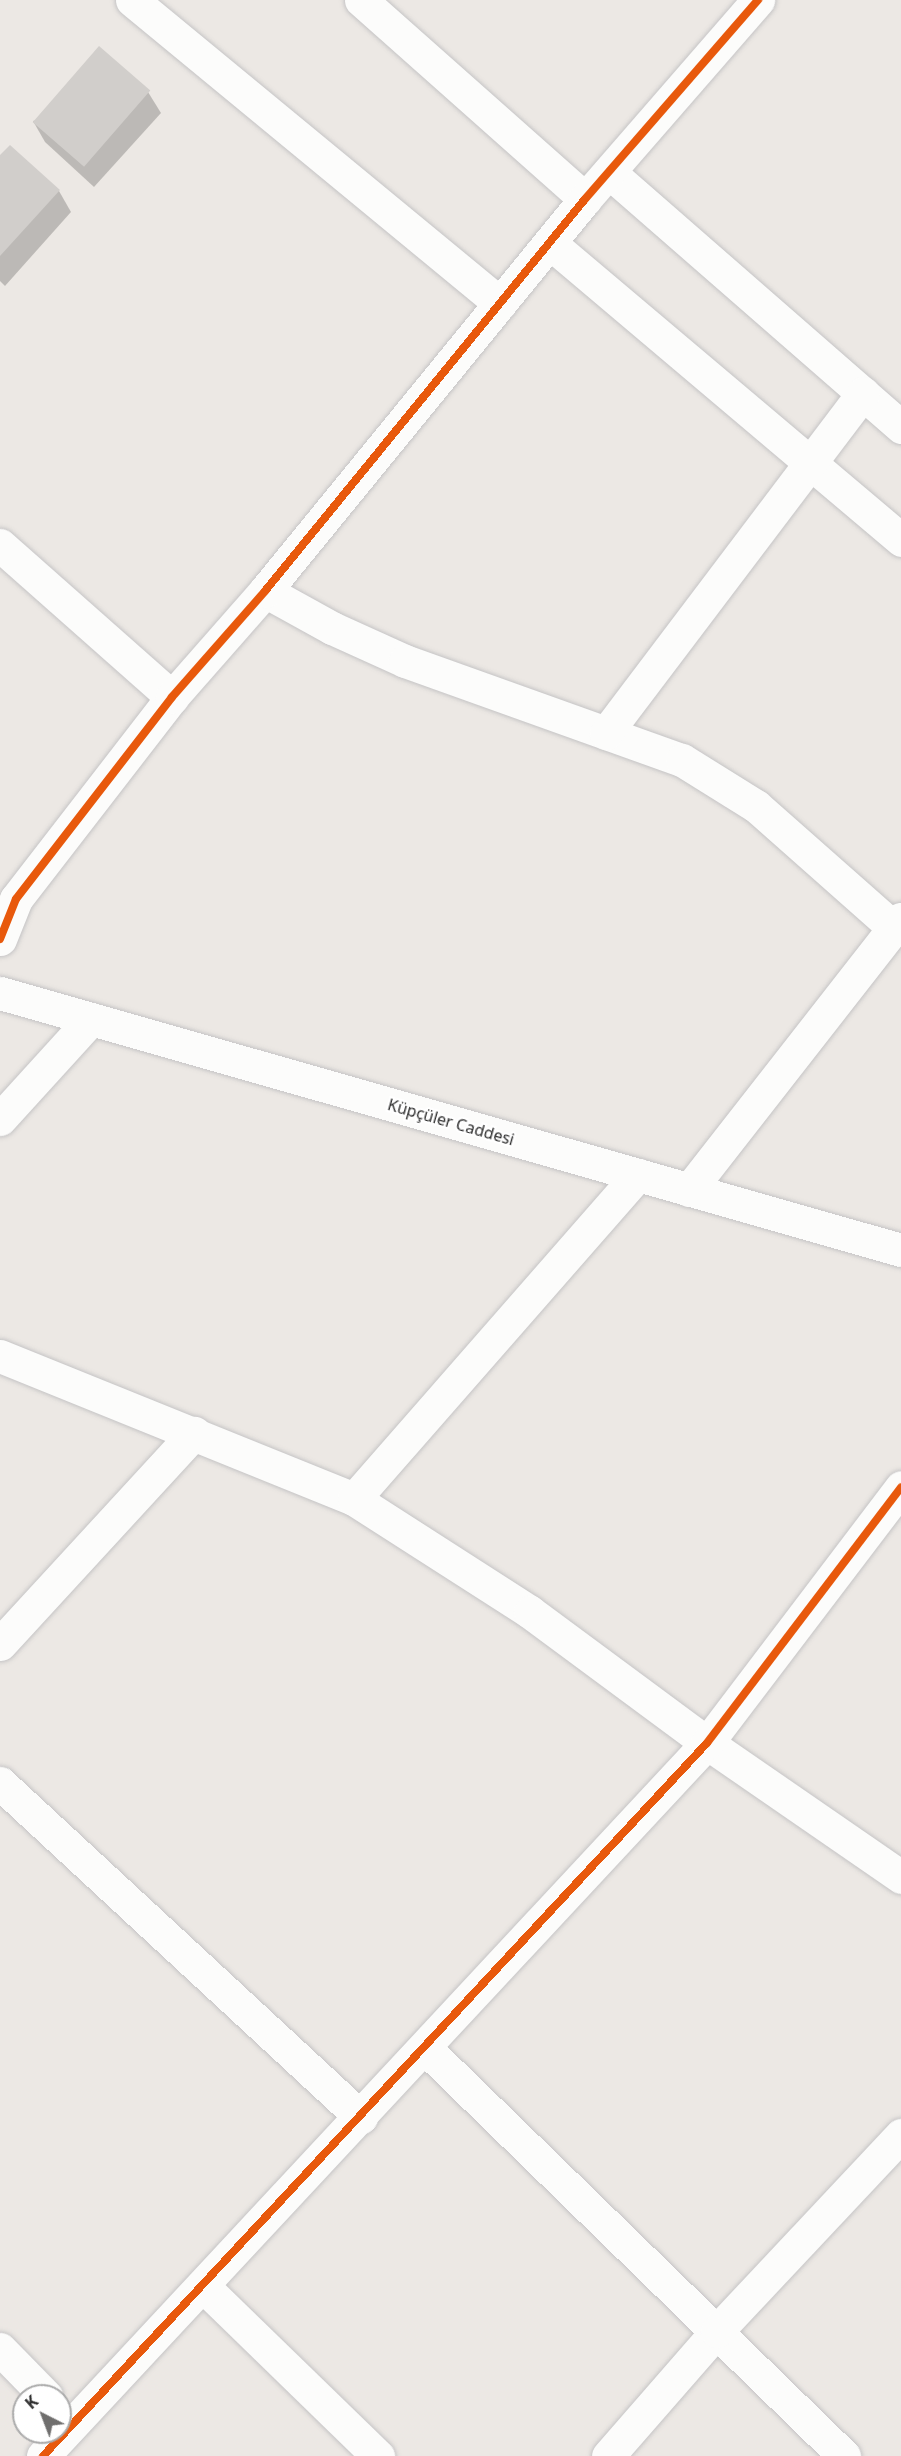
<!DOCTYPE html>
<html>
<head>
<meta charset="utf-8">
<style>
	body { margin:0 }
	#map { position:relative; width:901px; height:2456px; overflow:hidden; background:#ece8e4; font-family:"Noto Sans",sans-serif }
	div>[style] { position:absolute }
	.shadow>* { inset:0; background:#0003 }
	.building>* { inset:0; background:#d1cecb; transform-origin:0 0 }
	.roads { filter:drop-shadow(0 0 2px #c5c4c5) drop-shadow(0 0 2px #c5c4c5) }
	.minor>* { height:33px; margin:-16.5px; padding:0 16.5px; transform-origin:16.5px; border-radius:16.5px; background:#fcfcfb }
	.tertiary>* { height:33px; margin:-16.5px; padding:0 16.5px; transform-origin:16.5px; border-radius:16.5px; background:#fcfcfb }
	.cycleway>* { height:8px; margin:-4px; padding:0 4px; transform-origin:4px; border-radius:4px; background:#e8590c }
	span { translate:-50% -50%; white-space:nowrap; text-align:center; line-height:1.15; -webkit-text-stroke:4.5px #fff; paint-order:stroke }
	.street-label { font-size:16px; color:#2e2e2e }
	.north { position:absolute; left:12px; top:2384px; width:60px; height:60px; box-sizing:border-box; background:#fff; border:2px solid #ababab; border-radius:50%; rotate:318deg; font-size:16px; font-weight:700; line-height:24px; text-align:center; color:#2e2e2e }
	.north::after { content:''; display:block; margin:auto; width:21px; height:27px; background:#706f6e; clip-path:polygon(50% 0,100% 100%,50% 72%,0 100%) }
</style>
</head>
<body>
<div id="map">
	<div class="shadow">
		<div style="clip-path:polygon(148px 92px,161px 113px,94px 187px,45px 142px,33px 121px)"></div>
		<div style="clip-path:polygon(0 158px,59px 191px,71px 212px,5px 286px,0 281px)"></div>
	</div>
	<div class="building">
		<div style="left:99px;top:46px;width:68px;height:101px;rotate:41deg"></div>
		<div style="clip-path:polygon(10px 145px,60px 190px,0 256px,0 155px)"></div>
	</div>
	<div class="roads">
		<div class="minor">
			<div style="left:132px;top:0;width:477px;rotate:39.5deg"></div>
			<div style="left:361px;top:0;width:300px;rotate:41.6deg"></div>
			<div style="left:609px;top:172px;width:388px;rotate:41.1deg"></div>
			<div style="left:550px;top:243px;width:460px;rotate:40.2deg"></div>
			<div style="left:0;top:545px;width:230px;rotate:41.5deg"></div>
			<div style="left:265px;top:591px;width:77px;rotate:28.9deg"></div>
			<div style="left:332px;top:628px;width:80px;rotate:24.3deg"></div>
			<div style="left:405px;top:661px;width:294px;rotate:19.7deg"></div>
			<div style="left:682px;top:760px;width:87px;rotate:31.9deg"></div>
			<div style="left:756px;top:806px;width:184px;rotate:41.5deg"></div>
			<div style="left:606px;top:733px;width:426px;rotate:-52.9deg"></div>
			<div style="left:0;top:939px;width:43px;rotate:-68.2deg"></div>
			<div style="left:16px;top:899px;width:255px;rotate:-52.3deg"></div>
			<div style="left:172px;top:697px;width:141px;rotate:-48.7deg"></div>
			<div style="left:265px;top:591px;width:506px;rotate:-50.77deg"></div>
			<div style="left:585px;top:199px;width:264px;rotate:-49deg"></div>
			<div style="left:0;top:1119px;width:135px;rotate:-47.7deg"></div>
			<div style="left:689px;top:1190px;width:344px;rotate:-52deg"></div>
			<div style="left:0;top:1356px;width:382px;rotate:22deg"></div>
			<div style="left:354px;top:1499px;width:209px;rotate:32.7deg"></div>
			<div style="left:530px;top:1612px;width:220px;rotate:36.5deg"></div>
			<div style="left:707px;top:1743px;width:236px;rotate:34.6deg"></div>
			<div style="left:354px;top:1499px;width:431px;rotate:-48.8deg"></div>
			<div style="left:0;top:1644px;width:287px;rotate:-47.4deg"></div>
			<div style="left:0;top:1783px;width:492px;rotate:42.8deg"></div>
			<div style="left:425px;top:2048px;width:585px;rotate:44.24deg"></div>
			<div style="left:204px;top:2287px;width:243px;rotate:44.2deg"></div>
			<div style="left:0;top:2349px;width:66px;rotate:45.6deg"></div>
			<div style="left:43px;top:2456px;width:974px;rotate:-47.04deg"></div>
			<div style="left:707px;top:1743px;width:321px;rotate:-52.8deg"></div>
			<div style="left:608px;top:2456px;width:166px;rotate:-48.9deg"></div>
			<div style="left:717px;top:2331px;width:269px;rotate:-46.8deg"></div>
		</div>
		<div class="tertiary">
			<div style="left:0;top:993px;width:937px;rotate:15.92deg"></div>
		</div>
	</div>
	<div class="cycleway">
		<div style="left:0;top:939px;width:43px;rotate:-68.2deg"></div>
		<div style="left:16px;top:899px;width:255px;rotate:-52.3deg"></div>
		<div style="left:172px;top:697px;width:141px;rotate:-48.7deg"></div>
		<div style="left:265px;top:591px;width:506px;rotate:-50.77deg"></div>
		<div style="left:585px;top:199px;width:264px;rotate:-49deg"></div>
		<div style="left:43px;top:2456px;width:974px;rotate:-47.04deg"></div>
		<div style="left:707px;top:1743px;width:321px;rotate:-52.8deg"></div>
	</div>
	<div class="street-label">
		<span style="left:451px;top:1122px;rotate:16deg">Küpçüler Caddesi</span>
	</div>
	<div class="north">K</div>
</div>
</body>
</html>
